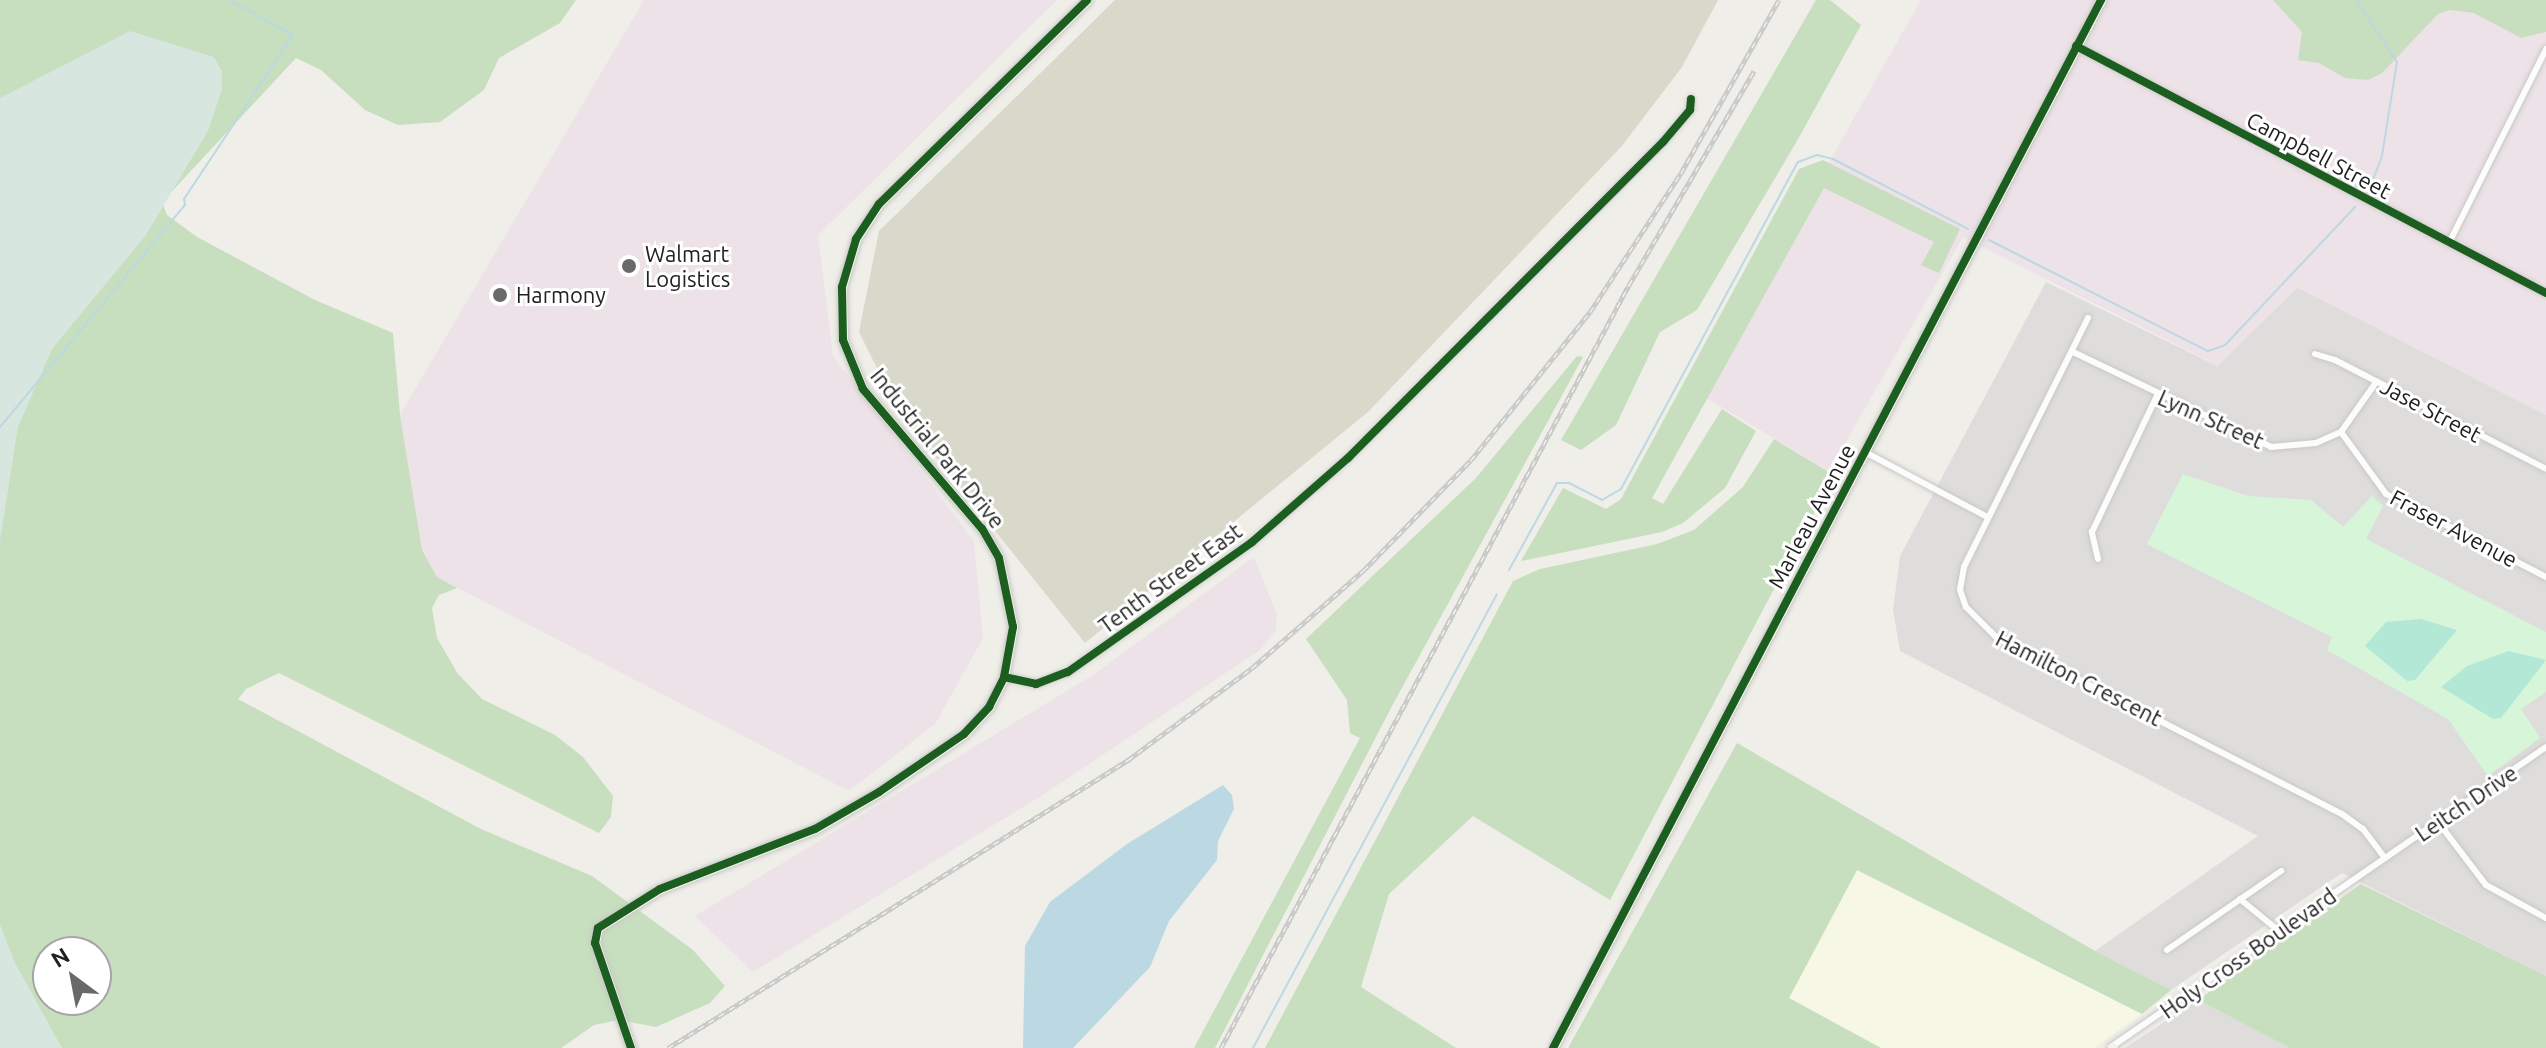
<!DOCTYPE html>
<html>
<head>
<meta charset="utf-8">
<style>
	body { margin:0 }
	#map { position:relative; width:2546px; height:1048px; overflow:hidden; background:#efeee9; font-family:Ubuntu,sans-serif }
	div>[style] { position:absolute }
	.residential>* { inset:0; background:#dedddb }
	.industrial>* { inset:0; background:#ede2e7 }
	.education>* { inset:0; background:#f7f7e5 }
	.construction>* { inset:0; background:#d8d9ca }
	.forest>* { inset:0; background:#c7dfbe }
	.wetland>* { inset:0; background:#d7e6de }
	.park>* { inset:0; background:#d7f6d9 }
	.pitch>* { inset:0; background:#b2e8d5 }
	.water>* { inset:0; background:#bbd8e3 }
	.stream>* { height:2px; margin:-1px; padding:0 1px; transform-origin:1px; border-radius:1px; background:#bbd8e3 }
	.roads { filter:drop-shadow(0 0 2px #c8c8c5) drop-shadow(0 0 2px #c8c8c5) }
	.street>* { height:6px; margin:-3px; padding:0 3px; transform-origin:3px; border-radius:3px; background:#fdfcfc }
	.secondary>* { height:9px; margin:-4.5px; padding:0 4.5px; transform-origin:4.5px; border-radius:4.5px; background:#f3f4ec }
	.rail>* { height:5px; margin-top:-2.5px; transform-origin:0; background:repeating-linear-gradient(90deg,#fff 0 6px,#cbcbca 0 12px); box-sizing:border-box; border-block:2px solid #cbcbca }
	.cycleway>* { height:8px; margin:-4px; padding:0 4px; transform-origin:4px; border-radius:4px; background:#1b5e20 }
	.dots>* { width:22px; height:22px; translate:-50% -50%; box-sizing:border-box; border:4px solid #fff; border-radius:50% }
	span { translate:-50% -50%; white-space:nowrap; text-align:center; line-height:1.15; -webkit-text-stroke:6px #fff; paint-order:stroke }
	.street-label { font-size:22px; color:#212121 }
	.poi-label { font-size:22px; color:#212121 }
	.left { translate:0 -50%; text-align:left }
	.north { position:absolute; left:32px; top:936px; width:80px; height:80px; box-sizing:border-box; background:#fff; border:2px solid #a6a6a6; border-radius:50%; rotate:328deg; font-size:22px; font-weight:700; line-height:32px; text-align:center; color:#212121 }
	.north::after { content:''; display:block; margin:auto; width:28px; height:36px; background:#696967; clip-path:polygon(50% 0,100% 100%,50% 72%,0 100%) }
</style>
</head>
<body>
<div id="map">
	<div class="residential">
		<div style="clip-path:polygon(2046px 282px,2217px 366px,2297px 287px,2546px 415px,2546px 976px,2342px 873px,2171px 990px,2095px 951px,2258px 836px,1900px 651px,1893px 610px,1900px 556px)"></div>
		<div style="clip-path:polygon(2198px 1000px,2290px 1048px,2125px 1048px)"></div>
	</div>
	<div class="industrial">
		<div style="clip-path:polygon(644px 0,1057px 0,818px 235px,833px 356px,974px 541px,983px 638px,935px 724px,849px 791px,437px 577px,422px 550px,400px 415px)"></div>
		<div style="clip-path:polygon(1921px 0,2546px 0,2546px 415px,2298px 287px,2218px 366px,1963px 237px,1829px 471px,1698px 393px)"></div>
		<div style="clip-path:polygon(1254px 557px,1277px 615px,1276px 630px,1260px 650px,1041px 796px,753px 972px,695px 916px,1093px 675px)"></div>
	</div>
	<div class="education">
		<div style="clip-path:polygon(1857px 870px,2142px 1014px,2094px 1048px,1881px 1048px,1789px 998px)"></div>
	</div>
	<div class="construction">
		<div style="clip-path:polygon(1115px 0,1718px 0,1682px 67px,1621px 147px,1368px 412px,1085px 643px,898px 410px,859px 332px,879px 231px)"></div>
	</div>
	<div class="forest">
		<div style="clip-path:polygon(evenodd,0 0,576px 0,560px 23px,499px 58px,484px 90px,440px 122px,398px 125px,365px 110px,321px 70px,296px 58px,162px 202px,167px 215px,197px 237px,315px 300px,393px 333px,400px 415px,422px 550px,437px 577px,457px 588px,439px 595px,432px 608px,437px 638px,458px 674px,482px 699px,555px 735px,583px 757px,613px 796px,611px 817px,599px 833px,279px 673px,246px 689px,238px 699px,481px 829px,592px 876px,693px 950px,725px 986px,710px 1003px,656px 1027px,619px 1020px,594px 1025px,561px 1048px,54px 1048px,0 970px,0 0,48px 952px,96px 952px,96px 1000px,48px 1000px,48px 952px)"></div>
		<div style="clip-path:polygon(1816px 0,1830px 0,1861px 25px,1797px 141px,1697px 310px,1660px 332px,1616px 425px,1581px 450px,1561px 440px)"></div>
		<div style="clip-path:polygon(2273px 0,2546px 0,2546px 32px,2521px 38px,2474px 13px,2449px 10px,2438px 14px,2382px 73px,2368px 80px,2345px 78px,2319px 63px,2298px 60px,2302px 32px)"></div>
		<div style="clip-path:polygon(1823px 160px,1960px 229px,1939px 273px,1921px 265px,1934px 242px,1824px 188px,1652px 498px,1663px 504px,1722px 409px,1756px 431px,1725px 488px,1683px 523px,1662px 532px,1521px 561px,1563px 488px,1606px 509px,1621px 499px,1799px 169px)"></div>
		<div style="clip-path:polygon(1577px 356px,1583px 357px,1392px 706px,1215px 1048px,1194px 1048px,1360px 738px,1350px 733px,1347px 700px,1306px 639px,1476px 478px)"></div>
		<div style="clip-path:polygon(1774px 439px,1834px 475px,1610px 900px,1473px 816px,1389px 894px,1361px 987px,1456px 1048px,1265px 1048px,1513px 581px,1540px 569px,1657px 544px,1694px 530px,1743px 487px)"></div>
		<div style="clip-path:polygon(1737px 743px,2095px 951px,2171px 990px,2142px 1014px,1857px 870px,1789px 998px,1881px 1048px,1568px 1048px)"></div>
		<div style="clip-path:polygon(2361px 884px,2546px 976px,2546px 1048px,2290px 1048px,2198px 1000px)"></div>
	</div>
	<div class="wetland">
		<div style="clip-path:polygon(130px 31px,214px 57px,222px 72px,222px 89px,208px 131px,146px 235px,52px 349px,18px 427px,0 541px,0 98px)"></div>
		<div style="clip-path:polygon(0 924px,15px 963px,62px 1048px,0 1048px)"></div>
	</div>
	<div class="park">
		<div style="clip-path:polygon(2183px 474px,2248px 496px,2311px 500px,2343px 527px,2372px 496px,2383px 506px,2366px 539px,2546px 632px,2546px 692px,2521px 709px,2540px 738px,2488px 776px,2448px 719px,2327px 650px,2332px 637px,2147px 544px)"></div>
	</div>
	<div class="pitch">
		<div style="clip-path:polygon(2421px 619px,2457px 630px,2415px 680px,2407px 681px,2365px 646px,2386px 622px)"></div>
		<div style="clip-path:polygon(2509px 651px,2546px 660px,2501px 718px,2493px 719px,2441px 687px,2467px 666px)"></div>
	</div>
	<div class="water">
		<div style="clip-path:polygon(1223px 785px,1232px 795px,1234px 809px,1218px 841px,1217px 860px,1169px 921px,1150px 967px,1073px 1048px,1023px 1048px,1025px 946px,1050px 902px,1127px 844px)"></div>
	</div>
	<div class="stream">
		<div style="left:2356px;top:0;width:74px;rotate:56.5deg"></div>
		<div style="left:2397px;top:62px;width:95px;rotate:99.1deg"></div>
		<div style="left:2382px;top:156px;width:34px;rotate:111deg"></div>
		<div style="left:1989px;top:240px;width:246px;rotate:26.9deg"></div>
		<div style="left:2208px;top:351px;width:18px;rotate:-19deg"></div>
		<div style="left:2225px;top:345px;width:190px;rotate:-46.7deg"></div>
		<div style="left:0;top:427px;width:289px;rotate:-50.2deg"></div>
		<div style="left:185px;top:205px;width:6px;rotate:-99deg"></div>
		<div style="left:184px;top:199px;width:197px;rotate:-56.4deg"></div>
		<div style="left:293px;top:35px;width:73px;rotate:-151.3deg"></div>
		<div style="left:1509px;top:570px;width:99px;rotate:-61.1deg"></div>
		<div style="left:1557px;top:483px;width:12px"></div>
		<div style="left:1569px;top:483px;width:37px;rotate:27deg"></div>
		<div style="left:1602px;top:500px;width:22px;rotate:-30deg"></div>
		<div style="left:1621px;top:489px;width:372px;rotate:-61.6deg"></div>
		<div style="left:1798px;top:162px;width:20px;rotate:-20deg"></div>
		<div style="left:1817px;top:155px;width:16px;rotate:14deg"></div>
		<div style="left:1833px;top:159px;width:152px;rotate:27.4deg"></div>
		<div style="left:1253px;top:1048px;width:515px;rotate:-61.74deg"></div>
	</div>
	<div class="roads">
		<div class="street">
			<div style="left:2076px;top:46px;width:531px;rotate:27.72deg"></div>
			<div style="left:2449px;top:243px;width:217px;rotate:-63.4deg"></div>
			<div style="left:2088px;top:318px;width:278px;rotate:116.5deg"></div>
			<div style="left:1964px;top:567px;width:23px;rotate:100deg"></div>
			<div style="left:1960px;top:590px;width:18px;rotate:71deg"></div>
			<div style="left:1966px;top:607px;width:42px;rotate:45deg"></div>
			<div style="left:1996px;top:637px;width:389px;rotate:27.1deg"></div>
			<div style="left:2342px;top:814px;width:26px;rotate:36deg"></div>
			<div style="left:2363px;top:829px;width:36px;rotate:53deg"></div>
			<div style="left:2073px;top:352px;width:220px;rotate:25.6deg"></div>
			<div style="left:2271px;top:447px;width:45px;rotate:-5.1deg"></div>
			<div style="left:2316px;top:443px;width:27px;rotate:-24deg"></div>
			<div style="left:2341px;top:432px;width:62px;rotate:-54.8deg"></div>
			<div style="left:2315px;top:354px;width:21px;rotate:17deg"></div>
			<div style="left:2335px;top:360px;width:237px;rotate:27.3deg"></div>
			<div style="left:2341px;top:432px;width:77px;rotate:54deg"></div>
			<div style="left:2386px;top:494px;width:180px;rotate:27.4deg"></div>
			<div style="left:1865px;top:452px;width:138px;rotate:28deg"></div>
			<div style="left:2098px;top:559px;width:28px;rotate:-103deg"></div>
			<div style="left:2092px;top:532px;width:151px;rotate:-64.5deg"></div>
			<div style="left:1004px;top:677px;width:33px;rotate:12deg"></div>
			<div style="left:1036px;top:684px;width:34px;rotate:-21deg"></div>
			<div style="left:1068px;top:672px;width:225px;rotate:-35.2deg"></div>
			<div style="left:1252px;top:542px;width:128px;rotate:-41.2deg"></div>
			<div style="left:1348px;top:458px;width:446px;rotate:-45.1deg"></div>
			<div style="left:1663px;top:142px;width:42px;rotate:-49.8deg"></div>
			<div style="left:1690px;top:110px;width:11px;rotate:-85deg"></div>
			<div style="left:2438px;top:822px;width:79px;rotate:52.7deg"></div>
			<div style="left:2486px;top:885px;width:68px;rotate:28.8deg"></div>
			<div style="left:2240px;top:899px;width:50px;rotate:39.4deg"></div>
			<div style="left:2167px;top:950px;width:139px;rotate:-34.7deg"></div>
			<div style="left:2111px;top:1047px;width:528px;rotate:-34.59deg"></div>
		</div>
		<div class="secondary">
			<div style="left:2112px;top:1047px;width:1px;rotate:45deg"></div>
			<div style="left:631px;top:1048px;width:111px;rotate:-108.9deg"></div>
			<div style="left:595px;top:943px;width:15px;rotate:-79deg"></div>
			<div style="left:598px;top:928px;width:73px;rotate:-32.2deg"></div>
			<div style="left:660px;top:889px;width:166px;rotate:-21.2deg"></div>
			<div style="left:815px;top:829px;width:74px;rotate:-30deg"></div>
			<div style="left:879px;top:792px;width:103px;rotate:-34.3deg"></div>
			<div style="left:964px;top:734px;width:37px;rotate:-47deg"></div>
			<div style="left:989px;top:707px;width:34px;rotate:-63deg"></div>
			<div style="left:1004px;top:677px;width:51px;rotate:-79.8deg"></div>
			<div style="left:1013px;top:627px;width:70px;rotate:-101.5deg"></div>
			<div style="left:999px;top:558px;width:34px;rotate:-120deg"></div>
			<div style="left:982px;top:529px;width:184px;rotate:-130.4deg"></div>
			<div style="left:863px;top:389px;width:53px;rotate:-112.2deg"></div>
			<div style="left:843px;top:340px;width:53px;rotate:-91.1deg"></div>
			<div style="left:842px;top:287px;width:50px;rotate:-73.7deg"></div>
			<div style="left:856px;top:239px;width:42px;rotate:-56.7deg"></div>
			<div style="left:879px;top:204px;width:291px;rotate:-44.4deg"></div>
			<div style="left:1553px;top:1048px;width:1183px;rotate:-62.39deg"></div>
		</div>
	</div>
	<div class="rail">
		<div style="left:668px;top:1048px;width:543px;rotate:-32.05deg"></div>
		<div style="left:1128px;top:760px;width:154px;rotate:-36.6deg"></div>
		<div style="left:1252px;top:668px;width:149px;rotate:-41.2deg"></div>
		<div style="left:1364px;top:570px;width:153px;rotate:-45.8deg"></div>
		<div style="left:1471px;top:460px;width:190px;rotate:-51.2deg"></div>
		<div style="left:1590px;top:312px;width:166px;rotate:-56.8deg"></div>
		<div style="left:1681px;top:173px;width:199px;rotate:-60.5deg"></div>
		<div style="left:1221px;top:1048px;width:865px;rotate:-61.87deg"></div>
		<div style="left:1629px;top:285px;width:248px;rotate:-59.7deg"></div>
	</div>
	<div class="cycleway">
		<div style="left:2076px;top:46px;width:531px;rotate:27.72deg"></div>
		<div style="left:1004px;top:677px;width:33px;rotate:12deg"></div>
		<div style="left:1036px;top:684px;width:34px;rotate:-21deg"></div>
		<div style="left:1068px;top:672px;width:225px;rotate:-35.2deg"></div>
		<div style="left:1252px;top:542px;width:128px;rotate:-41.2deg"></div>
		<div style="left:1348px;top:458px;width:446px;rotate:-45.1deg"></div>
		<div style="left:1663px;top:142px;width:42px;rotate:-49.8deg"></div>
		<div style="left:1690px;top:110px;width:11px;rotate:-85deg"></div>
		<div style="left:631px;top:1048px;width:111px;rotate:-108.9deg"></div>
		<div style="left:595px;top:943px;width:15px;rotate:-79deg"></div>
		<div style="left:598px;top:928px;width:73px;rotate:-32.2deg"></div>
		<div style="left:660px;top:889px;width:166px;rotate:-21.2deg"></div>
		<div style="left:815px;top:829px;width:74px;rotate:-30deg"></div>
		<div style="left:879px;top:792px;width:103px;rotate:-34.3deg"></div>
		<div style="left:964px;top:734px;width:37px;rotate:-47deg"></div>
		<div style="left:989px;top:707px;width:34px;rotate:-63deg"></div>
		<div style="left:1004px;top:677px;width:51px;rotate:-79.8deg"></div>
		<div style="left:1013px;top:627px;width:70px;rotate:-101.5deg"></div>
		<div style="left:999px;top:558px;width:34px;rotate:-120deg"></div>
		<div style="left:982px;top:529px;width:184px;rotate:-130.4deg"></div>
		<div style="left:863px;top:389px;width:53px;rotate:-112.2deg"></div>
		<div style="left:843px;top:340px;width:53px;rotate:-91.1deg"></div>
		<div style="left:842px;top:287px;width:50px;rotate:-73.7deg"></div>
		<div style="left:856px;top:239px;width:42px;rotate:-56.7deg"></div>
		<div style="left:879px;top:204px;width:291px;rotate:-44.4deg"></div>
		<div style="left:1553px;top:1048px;width:1183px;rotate:-62.39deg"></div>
	</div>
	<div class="dots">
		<div style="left:629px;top:266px;background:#696967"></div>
		<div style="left:500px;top:295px;background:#696967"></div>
	</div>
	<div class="street-label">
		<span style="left:2319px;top:155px;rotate:28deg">Campbell Street</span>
		<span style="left:2431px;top:410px;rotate:28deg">Jase Street</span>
		<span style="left:2211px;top:419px;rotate:24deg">Lynn Street</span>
		<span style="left:938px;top:448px;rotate:51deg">Industrial Park Drive</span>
		<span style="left:1811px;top:516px;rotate:-62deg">Marleau Avenue</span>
		<span style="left:2454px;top:528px;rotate:28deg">Fraser Avenue</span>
		<span style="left:1170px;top:578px;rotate:-36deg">Tenth Street East</span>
		<span style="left:2079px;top:678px;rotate:27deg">Hamilton Crescent</span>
		<span style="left:2466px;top:803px;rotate:-34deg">Leitch Drive</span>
		<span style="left:2248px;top:953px;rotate:-35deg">Holy Cross Boulevard</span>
	</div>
	<div class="poi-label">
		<span class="left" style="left:645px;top:266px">Walmart<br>Logistics</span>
		<span class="left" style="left:516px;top:295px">Harmony</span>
	</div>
	<div class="north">N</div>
</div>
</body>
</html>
